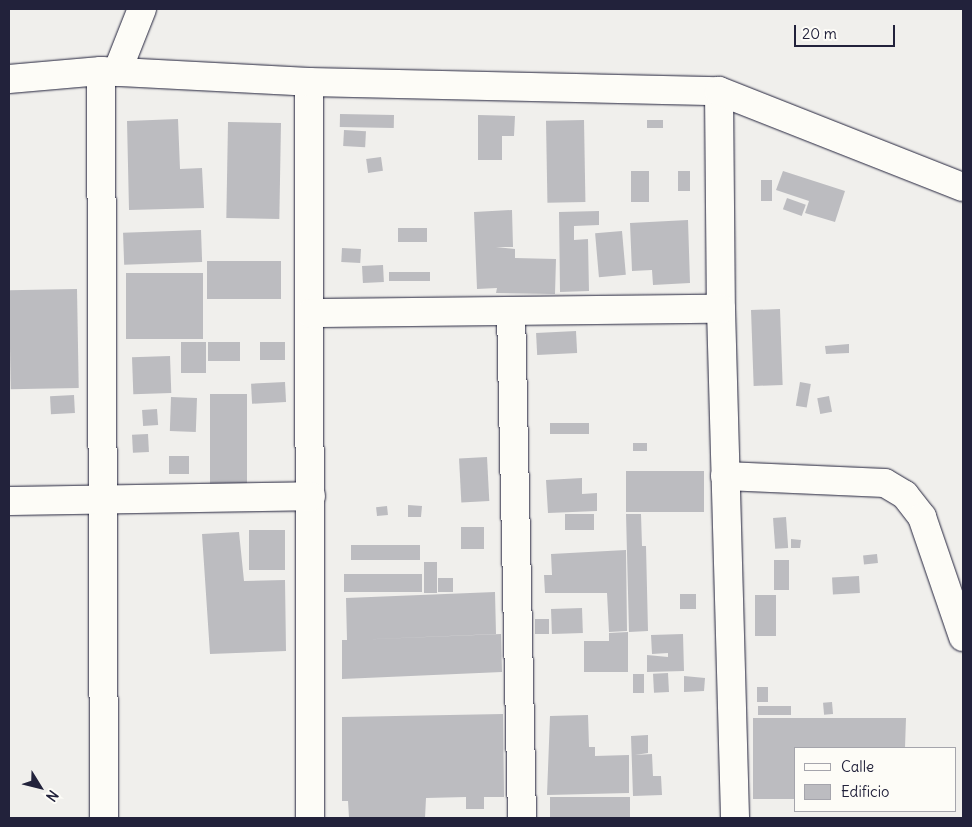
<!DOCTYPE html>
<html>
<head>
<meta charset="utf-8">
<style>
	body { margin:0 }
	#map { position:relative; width:972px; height:827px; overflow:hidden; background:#f0efec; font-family:Delius,sans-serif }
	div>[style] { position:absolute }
	.building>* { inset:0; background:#bcbcc0; transform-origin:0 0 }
	.roads { filter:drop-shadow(0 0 1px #22223b) drop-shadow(0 0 1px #22223b) }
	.minor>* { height:28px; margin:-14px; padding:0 14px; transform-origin:14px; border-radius:14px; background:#fdfcf7 }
	.tertiary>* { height:28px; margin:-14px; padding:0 14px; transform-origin:14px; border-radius:14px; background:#fdfcf7 }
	span { translate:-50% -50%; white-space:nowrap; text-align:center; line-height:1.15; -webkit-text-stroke:4.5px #fdfcf7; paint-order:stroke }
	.frame { position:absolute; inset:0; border:10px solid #22223b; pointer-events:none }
	.legend { position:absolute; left:794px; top:747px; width:162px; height:65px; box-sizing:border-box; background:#fdfcf7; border:1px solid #a5a5ac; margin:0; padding:6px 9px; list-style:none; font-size:15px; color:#22223b }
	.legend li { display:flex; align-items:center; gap:10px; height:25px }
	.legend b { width:25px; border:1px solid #a5a5ac }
	.north { position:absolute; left:15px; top:762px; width:50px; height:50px; -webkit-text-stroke:4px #fdfcf7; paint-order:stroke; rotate:126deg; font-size:14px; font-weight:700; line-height:20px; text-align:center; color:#22223b }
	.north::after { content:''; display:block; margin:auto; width:18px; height:22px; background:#22223b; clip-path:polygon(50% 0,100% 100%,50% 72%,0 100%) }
	.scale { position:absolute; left:794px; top:25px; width:101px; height:22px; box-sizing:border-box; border:2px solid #22223b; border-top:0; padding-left:6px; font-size:15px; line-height:18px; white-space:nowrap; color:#22223b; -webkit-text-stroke:4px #fdfcf7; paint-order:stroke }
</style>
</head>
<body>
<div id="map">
	<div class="building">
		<div style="left:340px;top:114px;width:54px;height:13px;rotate:1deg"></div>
		<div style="clip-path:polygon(478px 115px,515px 116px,514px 136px,502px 136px,502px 160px,478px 160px)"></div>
		<div style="clip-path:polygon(178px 119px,180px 169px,202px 168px,204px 208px,129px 210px,127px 121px)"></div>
		<div style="left:584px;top:120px;width:82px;height:38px;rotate:89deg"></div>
		<div style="left:663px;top:120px;width:8px;height:16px;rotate:90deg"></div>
		<div style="left:228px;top:122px;width:53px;height:96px;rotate:1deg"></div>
		<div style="left:344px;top:130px;width:22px;height:16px;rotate:3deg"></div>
		<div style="left:381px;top:157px;width:14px;height:15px;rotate:82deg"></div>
		<div style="left:631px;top:171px;width:18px;height:31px"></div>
		<div style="left:678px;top:171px;width:12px;height:20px"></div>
		<div style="clip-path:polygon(783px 171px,845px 191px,835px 222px,805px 213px,809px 201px,776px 190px)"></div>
		<div style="left:761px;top:180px;width:11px;height:21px"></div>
		<div style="left:787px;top:198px;width:20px;height:12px;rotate:20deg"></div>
		<div style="clip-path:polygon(512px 210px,513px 247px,496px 247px,515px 249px,515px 258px,556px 259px,555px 294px,496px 293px,497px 288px,477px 289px,474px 212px)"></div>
		<div style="clip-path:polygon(599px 211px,599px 225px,574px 226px,574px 240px,588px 239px,589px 291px,560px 292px,559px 212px)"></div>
		<div style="clip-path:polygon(688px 220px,690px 283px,653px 285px,652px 270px,632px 271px,630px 223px)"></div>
		<div style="left:398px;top:228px;width:29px;height:14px"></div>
		<div style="left:201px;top:230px;width:32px;height:78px;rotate:88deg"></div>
		<div style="left:622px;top:231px;width:44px;height:27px;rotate:85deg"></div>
		<div style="left:342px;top:248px;width:19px;height:14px;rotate:3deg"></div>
		<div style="left:281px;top:261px;width:38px;height:74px;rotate:90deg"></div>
		<div style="left:383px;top:265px;width:17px;height:21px;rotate:87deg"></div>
		<div style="left:389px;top:272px;width:41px;height:9px"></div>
		<div style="left:203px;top:273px;width:66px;height:77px;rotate:90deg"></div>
		<div style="left:77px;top:289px;width:99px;height:68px;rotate:89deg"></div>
		<div style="left:780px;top:309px;width:76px;height:29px;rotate:88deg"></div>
		<div style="left:576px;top:331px;width:22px;height:40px;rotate:87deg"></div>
		<div style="left:206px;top:342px;width:31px;height:25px;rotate:90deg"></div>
		<div style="left:208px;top:342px;width:32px;height:19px"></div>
		<div style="left:285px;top:342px;width:18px;height:25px;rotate:90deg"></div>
		<div style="clip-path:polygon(849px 344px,849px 353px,826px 354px,825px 346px)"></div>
		<div style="left:170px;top:356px;width:37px;height:38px;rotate:88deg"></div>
		<div style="left:285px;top:382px;width:20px;height:34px;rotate:87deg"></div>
		<div style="left:800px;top:382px;width:11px;height:24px;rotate:10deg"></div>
		<div style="left:210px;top:394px;width:37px;height:90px"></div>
		<div style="left:74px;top:395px;width:18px;height:24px;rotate:87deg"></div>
		<div style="left:829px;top:396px;width:16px;height:12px;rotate:79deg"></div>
		<div style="left:171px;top:397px;width:26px;height:34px;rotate:2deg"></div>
		<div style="left:157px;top:409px;width:16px;height:15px;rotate:86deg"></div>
		<div style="left:589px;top:423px;width:11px;height:39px;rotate:90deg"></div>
		<div style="left:148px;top:434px;width:18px;height:16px;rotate:87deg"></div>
		<div style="left:633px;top:443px;width:14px;height:8px"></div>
		<div style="left:169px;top:456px;width:20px;height:18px"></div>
		<div style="left:487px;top:457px;width:44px;height:28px;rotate:87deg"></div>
		<div style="left:626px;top:471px;width:78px;height:41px"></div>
		<div style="clip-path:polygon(582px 478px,582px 494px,597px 493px,597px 511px,548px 513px,546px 480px)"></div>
		<div style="clip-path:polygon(408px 505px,422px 506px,421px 517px,408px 517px)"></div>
		<div style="left:387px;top:506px;width:9px;height:11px;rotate:84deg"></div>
		<div style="left:565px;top:514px;width:29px;height:16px"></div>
		<div style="clip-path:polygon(626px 514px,641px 514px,642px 546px,646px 546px,648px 631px,629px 632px)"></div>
		<div style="left:786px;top:517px;width:31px;height:13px;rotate:86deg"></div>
		<div style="left:461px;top:527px;width:23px;height:22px"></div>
		<div style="left:249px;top:530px;width:36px;height:40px"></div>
		<div style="clip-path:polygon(239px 532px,244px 581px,285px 580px,286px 651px,210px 654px,202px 534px)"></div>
		<div style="clip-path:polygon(791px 539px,801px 540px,800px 548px,791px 548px)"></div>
		<div style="left:420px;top:545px;width:15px;height:69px;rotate:90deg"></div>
		<div style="clip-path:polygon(626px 550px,627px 631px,609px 632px,607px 593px,545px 593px,544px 575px,552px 575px,551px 554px)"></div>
		<div style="left:877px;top:554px;width:9px;height:14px;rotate:84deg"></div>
		<div style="left:774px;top:560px;width:15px;height:30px"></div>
		<div style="left:424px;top:562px;width:13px;height:31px"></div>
		<div style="left:422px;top:574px;width:18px;height:78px;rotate:90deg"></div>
		<div style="left:859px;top:576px;width:17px;height:27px;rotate:87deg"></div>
		<div style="left:453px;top:578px;width:14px;height:15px;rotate:90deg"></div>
		<div style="clip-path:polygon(495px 592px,496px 634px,352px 640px,501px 634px,502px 672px,342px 679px,342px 640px,347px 640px,346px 598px)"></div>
		<div style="left:680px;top:594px;width:16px;height:15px"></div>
		<div style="left:755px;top:595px;width:21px;height:41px"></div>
		<div style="left:582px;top:608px;width:25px;height:31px;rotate:88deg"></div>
		<div style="left:535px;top:619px;width:14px;height:15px"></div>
		<div style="clip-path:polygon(628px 632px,628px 672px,584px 672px,584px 641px,609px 641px,609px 633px)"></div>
		<div style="clip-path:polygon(683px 634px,684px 671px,647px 672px,647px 655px,668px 657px,668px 653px,652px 654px,651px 635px)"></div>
		<div style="left:668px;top:673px;width:19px;height:15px;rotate:87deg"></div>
		<div style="left:633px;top:674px;width:11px;height:19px"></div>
		<div style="clip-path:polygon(684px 676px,705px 678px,704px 691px,684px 692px)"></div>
		<div style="left:757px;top:687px;width:11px;height:15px"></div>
		<div style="left:832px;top:702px;width:12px;height:9px;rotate:85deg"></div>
		<div style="left:791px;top:706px;width:9px;height:33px;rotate:90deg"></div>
		<div style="clip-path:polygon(503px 714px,504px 797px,484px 797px,484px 809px,466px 809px,466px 797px,426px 798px,425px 818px,349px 818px,348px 801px,342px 801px,342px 717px)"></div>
		<div style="clip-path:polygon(588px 715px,589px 747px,595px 747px,595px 756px,629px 755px,629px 793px,547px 795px,550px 716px)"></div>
		<div style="clip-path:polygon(753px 718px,906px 718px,905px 748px,796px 748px,796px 799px,753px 799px)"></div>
		<div style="clip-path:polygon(648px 735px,648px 753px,635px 755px,652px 754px,653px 776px,661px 776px,662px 795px,633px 796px,631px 736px)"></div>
		<div style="left:630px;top:797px;width:21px;height:80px;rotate:90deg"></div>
	</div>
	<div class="roads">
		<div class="minor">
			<div style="left:101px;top:71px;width:747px;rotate:89.77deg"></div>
			<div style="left:117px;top:72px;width:68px;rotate:-68.4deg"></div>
			<div style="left:309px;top:82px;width:736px;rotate:89.92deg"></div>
			<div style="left:719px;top:91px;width:218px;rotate:89.5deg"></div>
			<div style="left:721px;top:309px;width:509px;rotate:88.42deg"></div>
			<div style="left:511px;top:311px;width:507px;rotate:88.76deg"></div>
			<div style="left:311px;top:313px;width:410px;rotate:-0.6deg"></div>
			<div style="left:725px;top:476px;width:160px;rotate:2.5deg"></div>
			<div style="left:885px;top:483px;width:23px;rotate:31deg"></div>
			<div style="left:905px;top:495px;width:28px;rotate:52deg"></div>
			<div style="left:922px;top:517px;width:127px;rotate:71.1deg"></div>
			<div style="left:9px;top:501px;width:302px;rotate:-0.9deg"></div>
		</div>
		<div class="tertiary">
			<div style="left:9px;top:79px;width:92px;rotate:-5deg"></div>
			<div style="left:101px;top:71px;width:208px;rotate:3deg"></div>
			<div style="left:309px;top:82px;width:410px;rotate:1.3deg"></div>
			<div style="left:719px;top:91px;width:262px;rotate:21.5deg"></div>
		</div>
	</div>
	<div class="frame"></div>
	<ul class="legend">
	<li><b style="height:6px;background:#fdfcf7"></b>Calle</li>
	<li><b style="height:14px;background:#bcbcc0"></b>Edificio</li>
	</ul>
	<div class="north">N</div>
	<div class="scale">20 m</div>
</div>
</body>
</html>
